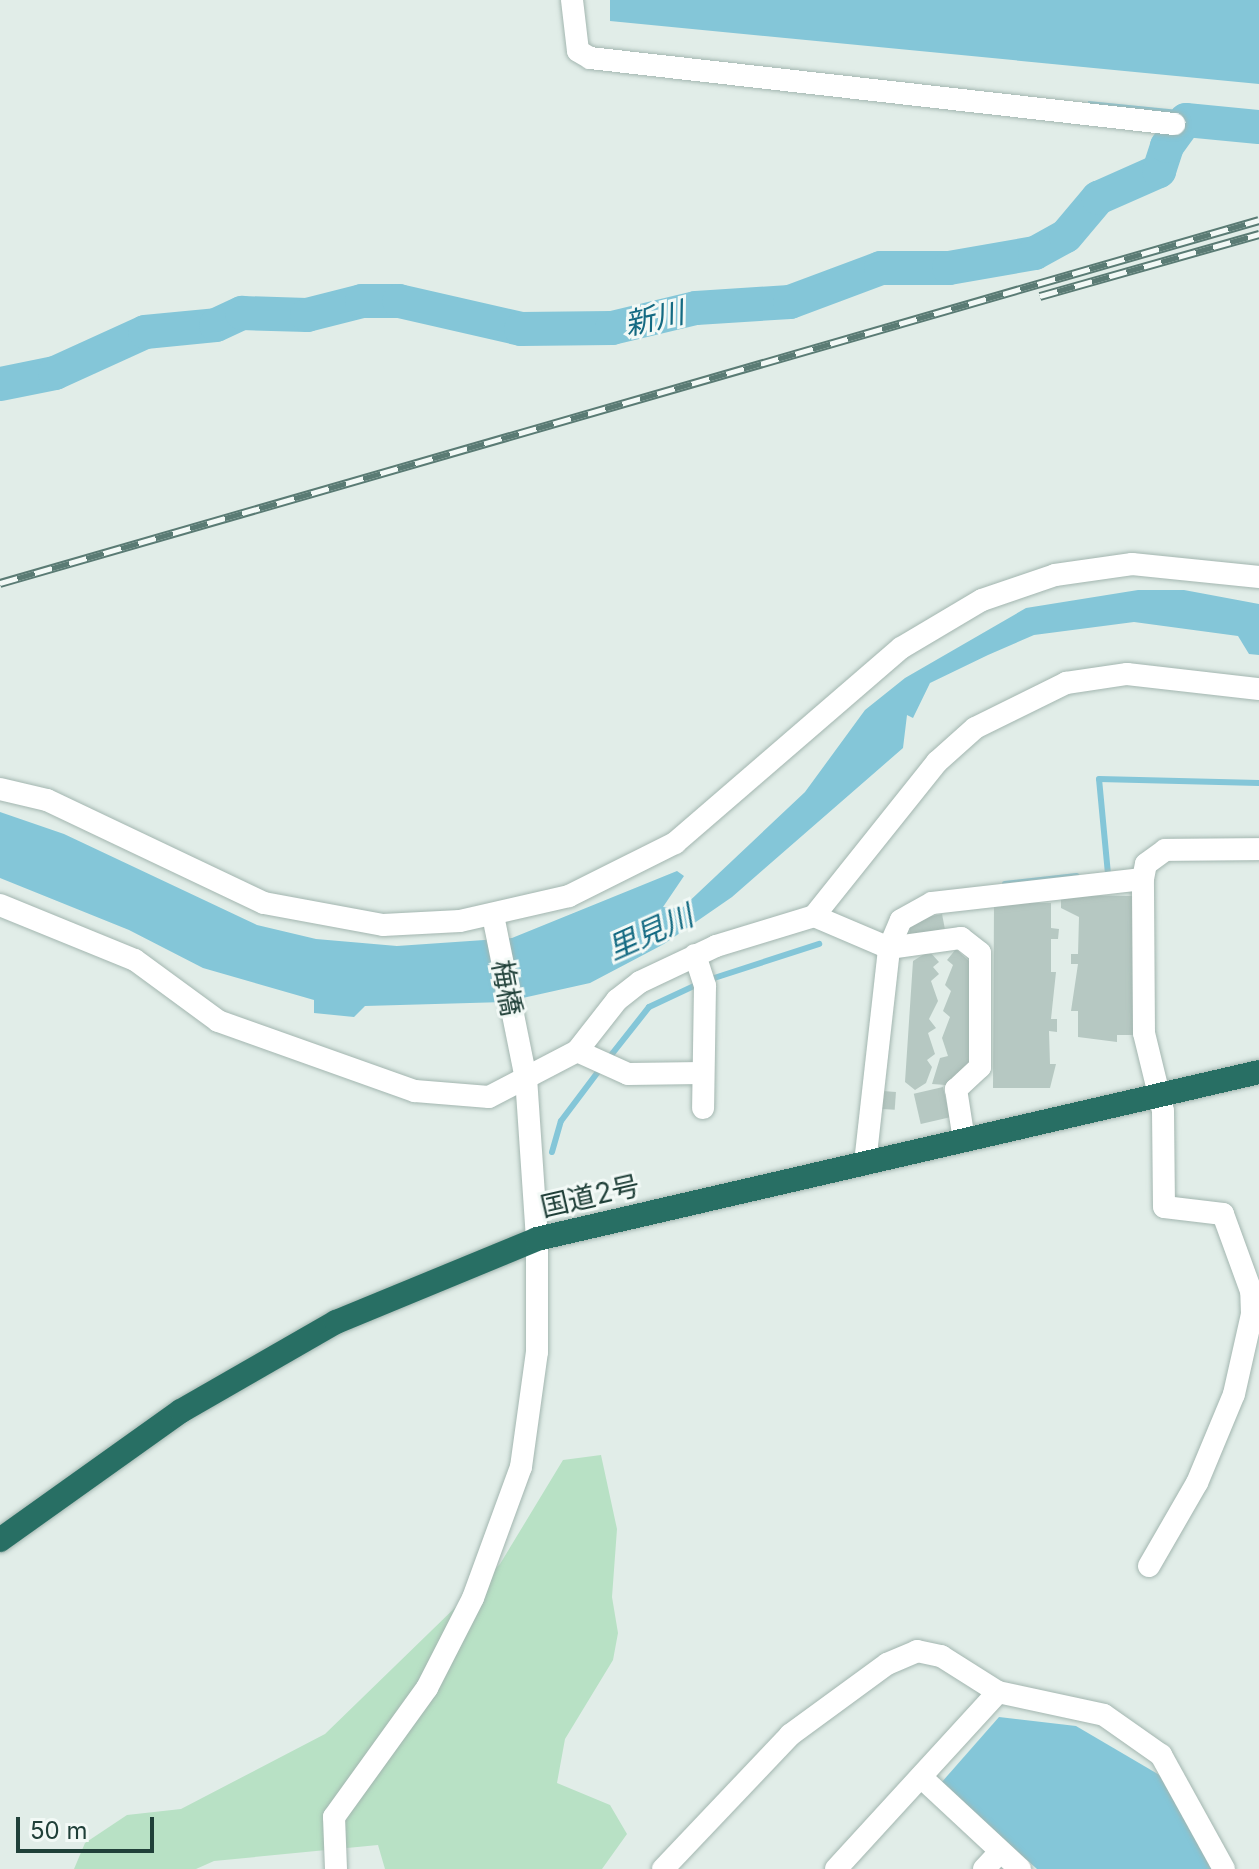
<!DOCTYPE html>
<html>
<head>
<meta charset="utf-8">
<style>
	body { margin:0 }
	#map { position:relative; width:1259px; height:1869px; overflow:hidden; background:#e1ede8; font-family:Inter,"Noto Sans JP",sans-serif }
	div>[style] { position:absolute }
	.green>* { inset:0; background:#b8e1c5 }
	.water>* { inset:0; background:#84c6d8 }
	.stream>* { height:6px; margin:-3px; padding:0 3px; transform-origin:3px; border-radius:3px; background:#84c6d8 }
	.river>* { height:34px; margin:-17px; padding:0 17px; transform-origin:17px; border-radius:17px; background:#84c6d8 }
	.building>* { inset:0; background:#b6c8c2; transform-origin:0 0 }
	.roads { filter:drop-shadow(0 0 2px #a3b6b0) drop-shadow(0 0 2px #a3b6b0) }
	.street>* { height:22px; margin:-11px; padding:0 11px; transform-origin:11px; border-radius:11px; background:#fff }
	.highway>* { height:24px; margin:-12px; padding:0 12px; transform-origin:12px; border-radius:12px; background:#286f64 }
	.rail>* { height:9px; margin-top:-4.5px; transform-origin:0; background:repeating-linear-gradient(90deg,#f2f9f6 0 18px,#5a7b74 0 36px); box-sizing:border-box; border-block:2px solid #5a7b74 }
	span { translate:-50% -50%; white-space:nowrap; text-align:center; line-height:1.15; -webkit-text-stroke:6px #f2f9f6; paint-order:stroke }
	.street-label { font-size:28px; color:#204039 }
	.water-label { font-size:30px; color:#146a82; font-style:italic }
	.scale { position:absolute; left:16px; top:1817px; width:138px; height:36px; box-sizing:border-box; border:4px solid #204039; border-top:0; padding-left:10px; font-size:24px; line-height:28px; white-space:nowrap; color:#204039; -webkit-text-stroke:6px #f2f9f6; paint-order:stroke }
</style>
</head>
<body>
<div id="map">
	<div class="green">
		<div style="clip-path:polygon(601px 1455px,617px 1529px,612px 1597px,618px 1633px,613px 1660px,565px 1739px,557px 1783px,610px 1805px,627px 1834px,602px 1869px,385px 1869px,378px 1845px,214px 1861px,196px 1869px,74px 1869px,85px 1843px,127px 1815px,181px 1809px,325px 1734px,500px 1564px,563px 1460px)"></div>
	</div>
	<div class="water">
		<div style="clip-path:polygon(610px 0,1259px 0,1259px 84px,610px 21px)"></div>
		<div style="clip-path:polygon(1088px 101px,1259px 118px,1259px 135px,1089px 108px)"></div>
		<div style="clip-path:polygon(1138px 590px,1184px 590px,1259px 604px,1259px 655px,1249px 654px,1238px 636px,1134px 622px,1034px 635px,988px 655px,930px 683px,913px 718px,907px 715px,903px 748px,732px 897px,664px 944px,590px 983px,505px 1002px,365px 1006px,354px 1017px,314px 1013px,314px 1000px,203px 968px,129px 930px,0 878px,0 812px,64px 834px,257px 925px,316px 939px,397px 946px,512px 938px,677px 871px,684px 876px,663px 907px,681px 909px,805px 792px,865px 710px,905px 678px,1026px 608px)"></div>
		<div style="clip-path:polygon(999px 1717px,1076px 1726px,1168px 1780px,1214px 1869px,1037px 1869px,941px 1783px)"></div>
	</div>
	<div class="stream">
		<div style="left:1108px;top:874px;width:95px;rotate:-95.4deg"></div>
		<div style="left:1099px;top:779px;width:160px;rotate:1.4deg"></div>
		<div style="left:1005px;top:884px;width:72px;rotate:-6.3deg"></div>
		<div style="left:708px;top:980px;width:117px;rotate:-18deg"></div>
		<div style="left:608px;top:1059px;width:66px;rotate:-51.7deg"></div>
		<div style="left:649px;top:1007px;width:54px;rotate:-25.1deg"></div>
		<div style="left:552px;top:1152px;width:32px;rotate:-74deg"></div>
		<div style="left:561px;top:1121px;width:66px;rotate:-53deg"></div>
	</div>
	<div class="river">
		<div style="left:0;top:384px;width:56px;rotate:-11.3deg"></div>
		<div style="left:55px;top:373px;width:99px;rotate:-24.5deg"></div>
		<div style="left:145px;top:332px;width:71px;rotate:-5.6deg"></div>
		<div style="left:216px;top:325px;width:29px;rotate:-25deg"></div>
		<div style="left:242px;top:313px;width:65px;rotate:1.8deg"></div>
		<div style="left:307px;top:315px;width:57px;rotate:-14.3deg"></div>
		<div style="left:362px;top:301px;width:37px"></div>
		<div style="left:399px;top:301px;width:125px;rotate:12.9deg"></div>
		<div style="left:521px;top:329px;width:91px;rotate:-0.6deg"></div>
		<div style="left:612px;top:328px;width:86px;rotate:-13.4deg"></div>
		<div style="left:696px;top:308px;width:94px;rotate:-3.7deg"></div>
		<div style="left:790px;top:302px;width:97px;rotate:-20.5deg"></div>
		<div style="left:881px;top:268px;width:68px"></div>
		<div style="left:949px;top:268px;width:87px;rotate:-9.9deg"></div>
		<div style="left:1035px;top:253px;width:35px;rotate:-29deg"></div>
		<div style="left:1066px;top:236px;width:50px;rotate:-49.9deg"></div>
		<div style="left:1098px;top:198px;width:67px;rotate:-23.9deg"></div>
		<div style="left:1159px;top:171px;width:26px;rotate:-72deg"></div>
		<div style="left:1167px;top:146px;width:32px;rotate:-54deg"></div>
		<div style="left:1186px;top:120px;width:73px;rotate:5.5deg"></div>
	</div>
	<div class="building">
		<div style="clip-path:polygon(1061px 895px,1135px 896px,1133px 1035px,1117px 1035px,1117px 1042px,1078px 1037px,1078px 1011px,1071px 1011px,1078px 964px,1071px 964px,1071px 954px,1078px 954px,1079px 917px,1061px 908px)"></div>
		<div style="clip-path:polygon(994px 902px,1051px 903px,1051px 928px,1059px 929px,1058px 939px,1051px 939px,1051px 972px,1056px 972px,1051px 1019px,1057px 1019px,1057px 1032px,1049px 1031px,1050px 1064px,1056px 1064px,1050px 1088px,993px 1088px)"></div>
		<div style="left:942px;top:914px;width:15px;height:35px;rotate:79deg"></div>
		<div style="clip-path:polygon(956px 949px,970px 962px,970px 1064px,946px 1085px,932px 1084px,940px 1058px,948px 1056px,942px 1038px,950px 1017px,943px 1011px,951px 991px,945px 985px,953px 965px,947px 960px)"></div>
		<div style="clip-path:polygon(929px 951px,939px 962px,933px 967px,939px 974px,931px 981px,938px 1001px,929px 1019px,936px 1028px,928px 1033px,935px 1054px,927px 1060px,932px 1067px,926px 1083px,915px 1090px,905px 1082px,913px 961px)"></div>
		<div style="left:943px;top:1087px;width:31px;height:30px;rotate:77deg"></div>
		<div style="left:883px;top:1091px;width:13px;height:18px;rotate:4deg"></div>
	</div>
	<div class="roads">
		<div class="street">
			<div style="left:572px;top:0;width:51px;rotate:83.3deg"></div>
			<div style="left:578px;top:51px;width:14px;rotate:30deg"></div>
			<div style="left:590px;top:58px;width:588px;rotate:6.45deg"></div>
			<div style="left:0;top:789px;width:48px;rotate:13.2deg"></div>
			<div style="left:47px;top:800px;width:240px;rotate:25.4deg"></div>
			<div style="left:264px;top:903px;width:121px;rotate:10.5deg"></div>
			<div style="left:383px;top:925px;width:77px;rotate:-3deg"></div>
			<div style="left:460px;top:921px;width:112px;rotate:-12.9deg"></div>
			<div style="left:569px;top:896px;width:119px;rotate:-26.6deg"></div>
			<div style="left:675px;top:843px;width:298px;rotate:-40.8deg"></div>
			<div style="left:901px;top:648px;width:94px;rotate:-30.7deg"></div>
			<div style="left:982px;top:600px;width:77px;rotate:-18.9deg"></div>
			<div style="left:1055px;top:575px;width:78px;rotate:-8.1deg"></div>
			<div style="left:1132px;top:564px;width:128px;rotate:5.8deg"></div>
			<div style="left:0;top:905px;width:146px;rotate:22.2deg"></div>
			<div style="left:135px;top:960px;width:103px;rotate:36.3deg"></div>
			<div style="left:218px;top:1021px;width:209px;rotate:19.6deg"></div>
			<div style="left:415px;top:1091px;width:74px;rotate:4.6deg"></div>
			<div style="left:489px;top:1097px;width:99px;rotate:-27.6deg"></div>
			<div style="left:577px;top:1051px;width:65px;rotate:-51.9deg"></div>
			<div style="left:617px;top:1000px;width:29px;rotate:-38deg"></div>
			<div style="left:640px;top:982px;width:84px;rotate:-25.3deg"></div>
			<div style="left:716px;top:946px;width:102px;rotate:-17deg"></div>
			<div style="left:814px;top:916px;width:197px;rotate:-51.4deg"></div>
			<div style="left:937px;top:762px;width:51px;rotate:-41.8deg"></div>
			<div style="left:975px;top:728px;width:102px;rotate:-26.3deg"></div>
			<div style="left:1066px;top:683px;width:62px;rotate:-8.4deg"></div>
			<div style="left:1127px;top:674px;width:133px;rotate:6.5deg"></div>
			<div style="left:814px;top:916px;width:82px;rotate:23.1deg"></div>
			<div style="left:889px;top:948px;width:30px;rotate:-67deg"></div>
			<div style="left:901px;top:920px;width:35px;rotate:-29deg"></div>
			<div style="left:932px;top:903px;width:212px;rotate:-6.5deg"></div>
			<div style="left:695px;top:955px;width:33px;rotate:72deg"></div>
			<div style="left:705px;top:986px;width:122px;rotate:90.9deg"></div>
			<div style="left:577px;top:1051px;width:56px;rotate:24.3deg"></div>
			<div style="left:628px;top:1074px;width:74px;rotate:-0.8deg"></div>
			<div style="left:865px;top:1163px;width:216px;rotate:-83.6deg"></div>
			<div style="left:889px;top:948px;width:73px;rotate:-7.9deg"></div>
			<div style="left:961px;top:938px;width:24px;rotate:38deg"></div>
			<div style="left:980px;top:953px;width:114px;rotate:90deg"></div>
			<div style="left:980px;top:1067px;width:33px;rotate:137deg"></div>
			<div style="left:956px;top:1089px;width:52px;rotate:81.1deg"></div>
			<div style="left:1149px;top:1566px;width:96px;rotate:-60deg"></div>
			<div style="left:1197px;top:1483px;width:96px;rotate:-67.4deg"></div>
			<div style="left:1234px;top:1394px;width:82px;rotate:-77.3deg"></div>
			<div style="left:1252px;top:1314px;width:23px;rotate:-92deg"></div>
			<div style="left:1251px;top:1291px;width:82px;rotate:-110deg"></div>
			<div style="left:1223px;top:1214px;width:59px;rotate:-173.2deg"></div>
			<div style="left:1164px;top:1207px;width:96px;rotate:-90.6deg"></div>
			<div style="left:1163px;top:1111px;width:80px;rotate:-103.7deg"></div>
			<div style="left:1144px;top:1033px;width:154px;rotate:-90.4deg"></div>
			<div style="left:1143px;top:879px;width:15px;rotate:-79deg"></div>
			<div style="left:1146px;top:864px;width:24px;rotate:-36deg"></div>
			<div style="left:1165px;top:850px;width:94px;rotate:-0.6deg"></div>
			<div style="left:921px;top:1777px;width:135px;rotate:42.9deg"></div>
			<div style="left:336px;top:1869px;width:52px;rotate:-92.2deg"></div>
			<div style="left:334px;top:1817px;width:159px;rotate:-54.2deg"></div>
			<div style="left:427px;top:1688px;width:101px;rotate:-62.9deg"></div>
			<div style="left:473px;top:1598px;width:140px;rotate:-69.9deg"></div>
			<div style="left:521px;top:1467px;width:116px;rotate:-82.1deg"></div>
			<div style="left:537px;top:1352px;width:113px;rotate:-90deg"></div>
			<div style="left:537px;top:1239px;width:160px;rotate:-93.9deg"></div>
			<div style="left:526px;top:1079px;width:166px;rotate:-101.4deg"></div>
			<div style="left:663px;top:1869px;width:185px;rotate:-46.5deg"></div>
			<div style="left:790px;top:1735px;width:120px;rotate:-36.2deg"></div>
			<div style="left:887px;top:1664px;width:33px;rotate:-23deg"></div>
			<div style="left:917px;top:1651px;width:25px;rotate:12deg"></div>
			<div style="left:941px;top:1656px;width:67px;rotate:32.3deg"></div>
			<div style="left:998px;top:1692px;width:108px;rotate:12.2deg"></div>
			<div style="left:1104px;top:1715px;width:70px;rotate:35.1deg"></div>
			<div style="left:1161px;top:1755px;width:130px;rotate:61.1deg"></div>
			<div style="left:836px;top:1869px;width:240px;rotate:-47.5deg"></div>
			<div style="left:984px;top:1869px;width:23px;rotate:-47deg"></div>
		</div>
		<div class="highway">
			<div style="left:0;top:1540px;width:222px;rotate:-35.5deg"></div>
			<div style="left:181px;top:1411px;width:179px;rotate:-29.9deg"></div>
			<div style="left:336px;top:1322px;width:217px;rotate:-22.4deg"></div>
			<div style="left:537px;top:1239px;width:741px;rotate:-13.02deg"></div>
		</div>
	</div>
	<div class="rail">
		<div style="left:1040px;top:296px;width:228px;rotate:-15.8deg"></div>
		<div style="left:0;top:583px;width:1310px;rotate:-16.08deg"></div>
	</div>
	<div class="street-label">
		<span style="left:507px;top:988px;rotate:79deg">梅橋</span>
		<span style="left:590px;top:1196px;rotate:-13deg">国道2号</span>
	</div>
	<div class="water-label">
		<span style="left:654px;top:318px;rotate:-13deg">新川</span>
		<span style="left:650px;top:932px;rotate:-24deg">里見川</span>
	</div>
	<div class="scale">50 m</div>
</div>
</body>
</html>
